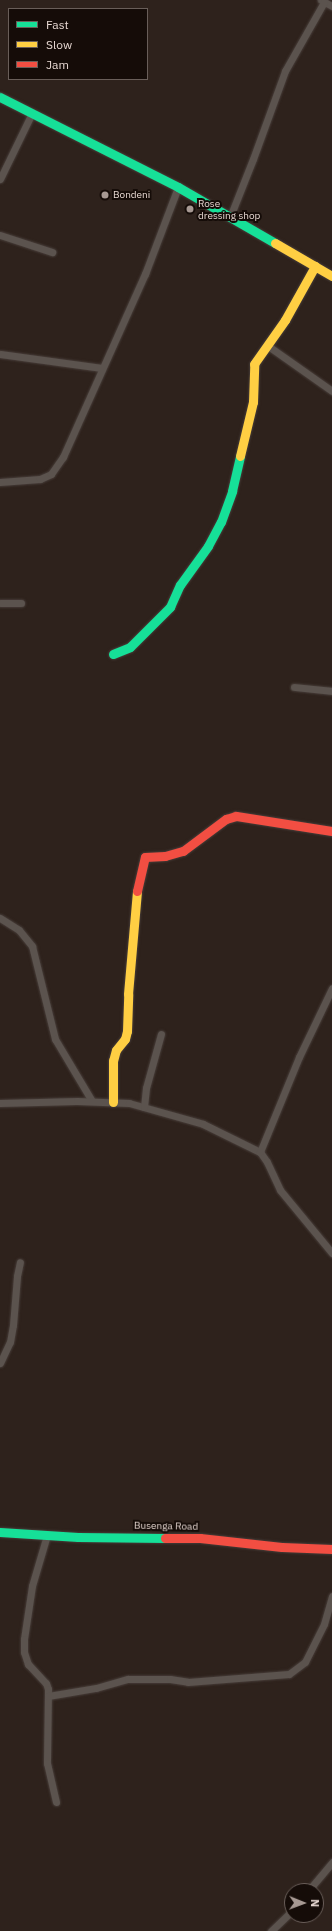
<!DOCTYPE html>
<html>
<head>
<meta charset="utf-8">
<style>
	body { margin:0 }
	#map { position:relative; width:332px; height:1931px; overflow:hidden; background:#2e221c; font-family:"IBM Plex Sans",sans-serif }
	div>[style] { position:absolute }
	.roads { filter:drop-shadow(0 0 1px #473d39) drop-shadow(0 0 1px #473d39) }
	.street>* { height:7px; margin:-3.5px; padding:0 3.5px; transform-origin:3.5px; border-radius:3.5px; background:#5b534e }
	.fast>* { height:9px; margin:-4.5px; padding:0 4.5px; transform-origin:4.5px; border-radius:4.5px; background:#16e098 }
	.slow>* { height:9px; margin:-4.5px; padding:0 4.5px; transform-origin:4.5px; border-radius:4.5px; background:#ffcf43 }
	.jam>* { height:9px; margin:-4.5px; padding:0 4.5px; transform-origin:4.5px; border-radius:4.5px; background:#f24e42 }
	.dots>* { width:11px; height:11px; translate:-50% -50%; box-sizing:border-box; border:2px solid #150c08; border-radius:50% }
	span { translate:-50% -50%; white-space:nowrap; text-align:center; line-height:1.15; -webkit-text-stroke:4px #150c08; paint-order:stroke }
	.poi-label { font-size:10px; color:#e8d9d3 }
	.left { translate:0 -50%; text-align:left }
	.street-label { font-size:10px; color:#e8d9d3 }
	.legend { position:absolute; left:8px; top:8px; width:140px; height:72px; box-sizing:border-box; background:#150c08; border:1px solid #695e59; margin:0; padding:5px 7px; list-style:none; font-size:12px; color:#e8d9d3 }
	.legend li { display:flex; align-items:center; gap:8px; height:20px }
	.legend b { width:20px; border:1px solid #695e59 }
	.north { position:absolute; left:284px; top:1883px; width:40px; height:40px; box-sizing:border-box; background:#150c08; border:1px solid #695e59; border-radius:50%; rotate:91deg; font-size:11px; font-weight:700; line-height:16px; text-align:center; color:#e8d9d3 }
	.north::after { content:''; display:block; margin:auto; width:14px; height:18px; background:#a79993; clip-path:polygon(50% 0,100% 100%,50% 72%,0 100%) }
</style>
</head>
<body>
<div id="map">
	<div class="roads">
		<div class="street">
			<div style="left:321px;top:0;width:13px;rotate:29deg"></div>
			<div style="left:0;top:179px;width:73px;rotate:-64.1deg"></div>
			<div style="left:230px;top:217px;width:62px;rotate:-68.4deg"></div>
			<div style="left:253px;top:159px;width:94px;rotate:-70deg"></div>
			<div style="left:285px;top:71px;width:79px;rotate:-60.5deg"></div>
			<div style="left:0;top:235px;width:55px;rotate:18.1deg"></div>
			<div style="left:268px;top:346px;width:78px;rotate:35.1deg"></div>
			<div style="left:0;top:354px;width:103px;rotate:7.8deg"></div>
			<div style="left:0;top:482px;width:40px;rotate:-4.3deg"></div>
			<div style="left:40px;top:479px;width:12px;rotate:-24deg"></div>
			<div style="left:51px;top:474px;width:21px;rotate:-55deg"></div>
			<div style="left:63px;top:457px;width:201px;rotate:-65.9deg"></div>
			<div style="left:145px;top:274px;width:93px;rotate:-69.2deg"></div>
			<div style="left:0;top:603px;width:21px"></div>
			<div style="left:294px;top:687px;width:38px;rotate:6deg"></div>
			<div style="left:0;top:918px;width:22px;rotate:32deg"></div>
			<div style="left:19px;top:930px;width:21px;rotate:51deg"></div>
			<div style="left:32px;top:946px;width:96px;rotate:76.1deg"></div>
			<div style="left:55px;top:1039px;width:72px;rotate:59.2deg"></div>
			<div style="left:0;top:1103px;width:77px;rotate:-1.5deg"></div>
			<div style="left:77px;top:1101px;width:52px;rotate:2.2deg"></div>
			<div style="left:129px;top:1103px;width:77px;rotate:15.8deg"></div>
			<div style="left:203px;top:1124px;width:64px;rotate:26.2deg"></div>
			<div style="left:260px;top:1152px;width:12px;rotate:55deg"></div>
			<div style="left:267px;top:1162px;width:31px;rotate:65deg"></div>
			<div style="left:280px;top:1190px;width:82px;rotate:50.5deg"></div>
			<div style="left:144px;top:1107px;width:19px;rotate:-84deg"></div>
			<div style="left:146px;top:1088px;width:56px;rotate:-74.5deg"></div>
			<div style="left:260px;top:1152px;width:103px;rotate:-67.7deg"></div>
			<div style="left:299px;top:1057px;width:76px;rotate:-64.4deg"></div>
			<div style="left:0;top:1363px;width:23px;rotate:-65deg"></div>
			<div style="left:10px;top:1342px;width:17px;rotate:-80deg"></div>
			<div style="left:13px;top:1325px;width:49px;rotate:-85.3deg"></div>
			<div style="left:17px;top:1276px;width:14px;rotate:-78deg"></div>
			<div style="left:47px;top:1535px;width:53px;rotate:106.4deg"></div>
			<div style="left:32px;top:1586px;width:54px;rotate:98.6deg"></div>
			<div style="left:24px;top:1639px;width:13px;rotate:90deg"></div>
			<div style="left:24px;top:1652px;width:13px;rotate:72deg"></div>
			<div style="left:28px;top:1664px;width:26px;rotate:47deg"></div>
			<div style="left:46px;top:1683px;width:6px;rotate:72deg"></div>
			<div style="left:48px;top:1689px;width:74px;rotate:90.8deg"></div>
			<div style="left:47px;top:1763px;width:40px;rotate:77deg"></div>
			<div style="left:48px;top:1696px;width:49px;rotate:-9.5deg"></div>
			<div style="left:96px;top:1688px;width:33px;rotate:-16deg"></div>
			<div style="left:128px;top:1679px;width:42px"></div>
			<div style="left:170px;top:1679px;width:18px;rotate:9deg"></div>
			<div style="left:188px;top:1682px;width:101px;rotate:-4.5deg"></div>
			<div style="left:289px;top:1674px;width:20px;rotate:-37deg"></div>
			<div style="left:305px;top:1662px;width:42px;rotate:-63.4deg"></div>
			<div style="left:324px;top:1624px;width:29px;rotate:-74deg"></div>
			<div style="left:308px;top:1891px;width:38px;rotate:-50deg"></div>
			<div style="left:271px;top:1931px;width:29px;rotate:-44deg"></div>
		</div>
		<div class="fast">
			<div style="left:0;top:97px;width:199px;rotate:26.8deg"></div>
			<div style="left:178px;top:187px;width:112px;rotate:30deg"></div>
			<div style="left:113px;top:654px;width:18px;rotate:-22deg"></div>
			<div style="left:130px;top:647px;width:57px;rotate:-45deg"></div>
			<div style="left:170px;top:607px;width:24px;rotate:-66deg"></div>
			<div style="left:180px;top:585px;width:48px;rotate:-54.3deg"></div>
			<div style="left:208px;top:546px;width:27px;rotate:-62deg"></div>
			<div style="left:221px;top:522px;width:33px;rotate:-70deg"></div>
			<div style="left:232px;top:491px;width:36px;rotate:-77deg"></div>
			<div style="left:0;top:1532px;width:78px;rotate:3.7deg"></div>
			<div style="left:78px;top:1537px;width:87px;rotate:0.7deg"></div>
		</div>
		<div class="slow">
			<div style="left:275px;top:243px;width:66px;rotate:30.1deg"></div>
			<div style="left:240px;top:456px;width:56px;rotate:-76.5deg"></div>
			<div style="left:253px;top:402px;width:38px;rotate:-88deg"></div>
			<div style="left:254px;top:364px;width:54px;rotate:-54.8deg"></div>
			<div style="left:285px;top:320px;width:62px;rotate:-60.9deg"></div>
			<div style="left:113px;top:1102px;width:41px;rotate:-90deg"></div>
			<div style="left:113px;top:1061px;width:11px;rotate:-75deg"></div>
			<div style="left:116px;top:1050px;width:14px;rotate:-51deg"></div>
			<div style="left:125px;top:1039px;width:8px;rotate:-76deg"></div>
			<div style="left:127px;top:1031px;width:37px;rotate:-88deg"></div>
			<div style="left:128px;top:994px;width:103px;rotate:-85deg"></div>
		</div>
		<div class="jam">
			<div style="left:137px;top:891px;width:35px;rotate:-77deg"></div>
			<div style="left:145px;top:857px;width:20px;rotate:-3deg"></div>
			<div style="left:165px;top:856px;width:19px;rotate:-16deg"></div>
			<div style="left:183px;top:851px;width:54px;rotate:-36.7deg"></div>
			<div style="left:226px;top:819px;width:10px;rotate:-17deg"></div>
			<div style="left:236px;top:816px;width:97px;rotate:8.9deg"></div>
			<div style="left:165px;top:1538px;width:35px"></div>
			<div style="left:200px;top:1538px;width:82px;rotate:6.3deg"></div>
			<div style="left:282px;top:1547px;width:50px;rotate:2.3deg"></div>
		</div>
	</div>
	<div class="dots">
		<div style="left:105px;top:195px;background:#a79993"></div>
		<div style="left:190px;top:209px;background:#a79993"></div>
	</div>
	<div class="poi-label">
		<span class="left" style="left:113px;top:195px">Bondeni</span>
		<span class="left" style="left:198px;top:209px">Rose<br>dressing shop</span>
	</div>
	<div class="street-label">
		<span style="left:166px;top:1526px;rotate:1deg">Busenga Road</span>
	</div>
	<ul class="legend">
	<li><b style="height:5px;background:#16e098"></b>Fast</li>
	<li><b style="height:5px;background:#ffcf43"></b>Slow</li>
	<li><b style="height:5px;background:#f24e42"></b>Jam</li>
	</ul>
	<div class="north">N</div>
</div>
</body>
</html>
